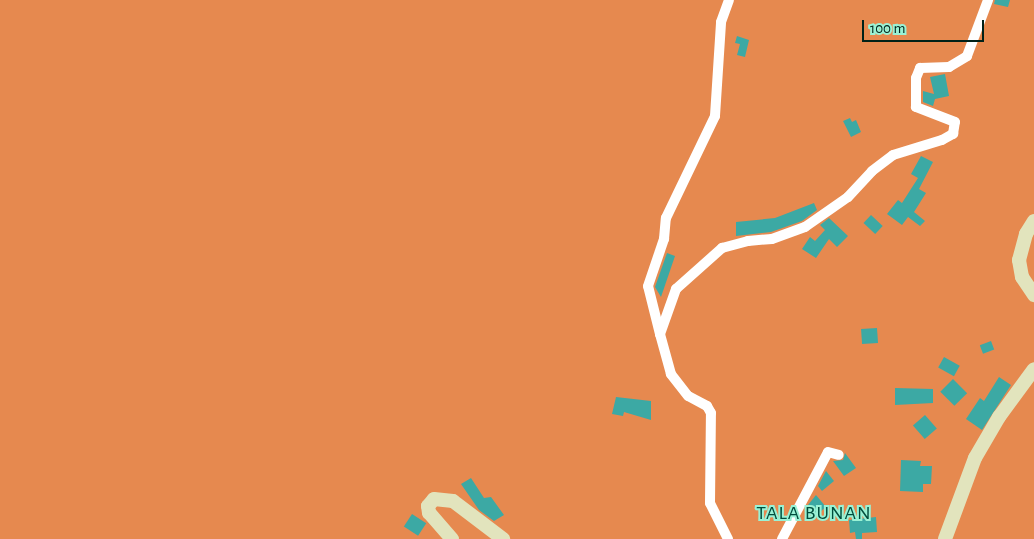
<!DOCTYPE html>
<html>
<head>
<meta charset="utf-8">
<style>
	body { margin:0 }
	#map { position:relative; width:1034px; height:539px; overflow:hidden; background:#8de4c8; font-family:"Alegreya Sans",sans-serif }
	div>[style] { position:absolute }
	.green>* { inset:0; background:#e6894f; transform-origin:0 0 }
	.building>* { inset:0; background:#3ca9a4; transform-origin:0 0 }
	.street>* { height:10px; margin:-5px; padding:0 5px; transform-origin:5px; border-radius:5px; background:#fff }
	.secondary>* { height:14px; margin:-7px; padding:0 7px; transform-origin:7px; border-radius:7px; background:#e2e4bd }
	span { translate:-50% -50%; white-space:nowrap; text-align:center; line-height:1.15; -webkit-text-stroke:4px #9af2d5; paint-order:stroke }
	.quarter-label { font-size:20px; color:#004e3d; letter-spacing:1px }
	.scale { position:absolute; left:862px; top:20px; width:122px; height:22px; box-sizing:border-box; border:2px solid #002118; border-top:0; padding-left:6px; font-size:15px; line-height:18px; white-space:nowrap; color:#002118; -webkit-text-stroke:4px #9af2d5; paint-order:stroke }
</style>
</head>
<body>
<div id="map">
	<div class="green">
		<div style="left:0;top:0;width:1034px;height:539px"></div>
	</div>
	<div class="building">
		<div style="clip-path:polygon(995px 0,1010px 0,1008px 7px,994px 4px)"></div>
		<div style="clip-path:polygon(737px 36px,749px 40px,745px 57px,737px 55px,740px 44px,735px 43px)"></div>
		<div style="clip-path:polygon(945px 74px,949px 96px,935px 99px,933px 106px,923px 102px,923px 91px,934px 94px,930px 77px)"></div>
		<div style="clip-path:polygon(850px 118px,852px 122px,856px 120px,861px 132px,851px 137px,843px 121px)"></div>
		<div style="clip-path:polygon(921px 156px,933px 162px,919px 189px,926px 193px,914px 212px,925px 221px,920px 226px,908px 217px,902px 225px,887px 214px,898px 200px,902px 203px,918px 178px,911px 174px)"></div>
		<div style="clip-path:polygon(814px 203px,817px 210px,802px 221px,771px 232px,736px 236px,736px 222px,775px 218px)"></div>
		<div style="left:871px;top:215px;width:16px;height:11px;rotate:43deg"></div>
		<div style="clip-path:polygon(829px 218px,848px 236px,837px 247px,829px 239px,816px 258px,802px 249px,810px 237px,815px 241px,825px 230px,820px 225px)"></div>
		<div style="clip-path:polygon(667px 253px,675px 256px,661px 297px,655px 287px)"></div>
		<div style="left:877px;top:328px;width:15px;height:16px;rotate:86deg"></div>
		<div style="left:991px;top:341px;width:9px;height:12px;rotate:69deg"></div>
		<div style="left:944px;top:357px;width:18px;height:12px;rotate:29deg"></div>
		<div style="clip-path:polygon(999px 377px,1011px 385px,982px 430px,966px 419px,980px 398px,984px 401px)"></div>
		<div style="left:953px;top:379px;width:20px;height:18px;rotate:45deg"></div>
		<div style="clip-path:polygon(895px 388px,933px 389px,933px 403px,895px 405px)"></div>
		<div style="clip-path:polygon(616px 397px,651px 401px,651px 420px,624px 412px,623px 416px,612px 414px)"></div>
		<div style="left:925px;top:415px;width:18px;height:16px;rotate:49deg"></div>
		<div style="clip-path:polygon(845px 453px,856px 468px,844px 476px,833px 461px,843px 460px)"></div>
		<div style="clip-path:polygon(901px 460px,921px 461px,920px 466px,932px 466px,931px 484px,923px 484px,923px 492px,900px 491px)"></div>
		<div style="clip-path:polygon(826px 471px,834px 481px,822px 491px,818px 486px)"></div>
		<div style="clip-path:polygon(471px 478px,484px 498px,491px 497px,504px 515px,494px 521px,479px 510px,461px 484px)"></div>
		<div style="clip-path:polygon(816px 495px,826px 507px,813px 518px,808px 505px)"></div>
		<div style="left:412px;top:514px;width:17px;height:15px;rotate:33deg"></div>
		<div style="clip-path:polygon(876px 517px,877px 532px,862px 533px,862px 539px,856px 539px,855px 532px,850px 533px,849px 520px)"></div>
	</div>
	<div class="street">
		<div style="left:660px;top:334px;width:49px;rotate:-104deg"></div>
		<div style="left:648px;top:286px;width:50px;rotate:-71.2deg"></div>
		<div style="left:664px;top:239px;width:21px;rotate:-85deg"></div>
		<div style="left:666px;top:218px;width:113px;rotate:-64.3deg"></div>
		<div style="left:715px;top:116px;width:94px;rotate:-86.3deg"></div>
		<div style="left:721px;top:22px;width:23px;rotate:-70deg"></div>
		<div style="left:728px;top:539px;width:40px;rotate:-116.6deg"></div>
		<div style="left:710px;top:503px;width:90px;rotate:-89.4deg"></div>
		<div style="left:711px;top:413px;width:8px;rotate:-120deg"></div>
		<div style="left:707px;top:406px;width:21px;rotate:-152deg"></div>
		<div style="left:688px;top:396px;width:28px;rotate:-128deg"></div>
		<div style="left:671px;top:374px;width:41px;rotate:-105.4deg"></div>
		<div style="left:660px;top:334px;width:48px;rotate:-70.4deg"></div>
		<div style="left:676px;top:289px;width:62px;rotate:-41.7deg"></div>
		<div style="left:722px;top:248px;width:27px;rotate:-15deg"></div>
		<div style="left:748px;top:241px;width:24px;rotate:-5deg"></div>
		<div style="left:772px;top:239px;width:35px;rotate:-20deg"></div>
		<div style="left:805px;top:227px;width:52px;rotate:-34.9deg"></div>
		<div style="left:848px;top:197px;width:35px;rotate:-47deg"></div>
		<div style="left:872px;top:171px;width:26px;rotate:-37deg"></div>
		<div style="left:893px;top:155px;width:51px;rotate:-17deg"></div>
		<div style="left:942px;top:140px;width:13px;rotate:-29deg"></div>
		<div style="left:953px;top:134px;width:12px;rotate:-81deg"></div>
		<div style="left:955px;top:122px;width:42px;rotate:-159deg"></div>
		<div style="left:916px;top:107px;width:29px;rotate:-90deg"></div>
		<div style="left:916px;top:78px;width:11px;rotate:-68deg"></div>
		<div style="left:920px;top:68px;width:29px;rotate:-2deg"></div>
		<div style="left:949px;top:67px;width:21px;rotate:-31deg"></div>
		<div style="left:967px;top:56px;width:60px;rotate:-69.4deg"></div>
		<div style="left:782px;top:539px;width:98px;rotate:-62.1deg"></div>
		<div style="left:828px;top:452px;width:11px;rotate:15deg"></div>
	</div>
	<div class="secondary">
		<div style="left:1034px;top:221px;width:15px;rotate:122deg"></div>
		<div style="left:1026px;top:234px;width:27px;rotate:105deg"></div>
		<div style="left:1019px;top:260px;width:17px;rotate:80deg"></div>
		<div style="left:1022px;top:277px;width:22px;rotate:56deg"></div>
		<div style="left:452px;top:539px;width:35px;rotate:-131deg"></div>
		<div style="left:429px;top:513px;width:7px;rotate:-98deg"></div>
		<div style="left:428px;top:506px;width:9px;rotate:-49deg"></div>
		<div style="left:434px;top:499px;width:19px;rotate:6deg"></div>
		<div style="left:453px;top:501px;width:63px;rotate:37.2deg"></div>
		<div style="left:945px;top:539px;width:86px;rotate:-69.7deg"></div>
		<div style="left:975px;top:458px;width:48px;rotate:-59.7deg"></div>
		<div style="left:999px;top:417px;width:59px;rotate:-53.9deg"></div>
	</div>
	<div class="quarter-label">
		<span style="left:814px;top:513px">TALA BUNAN</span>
	</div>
	<div class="scale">100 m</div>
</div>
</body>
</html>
